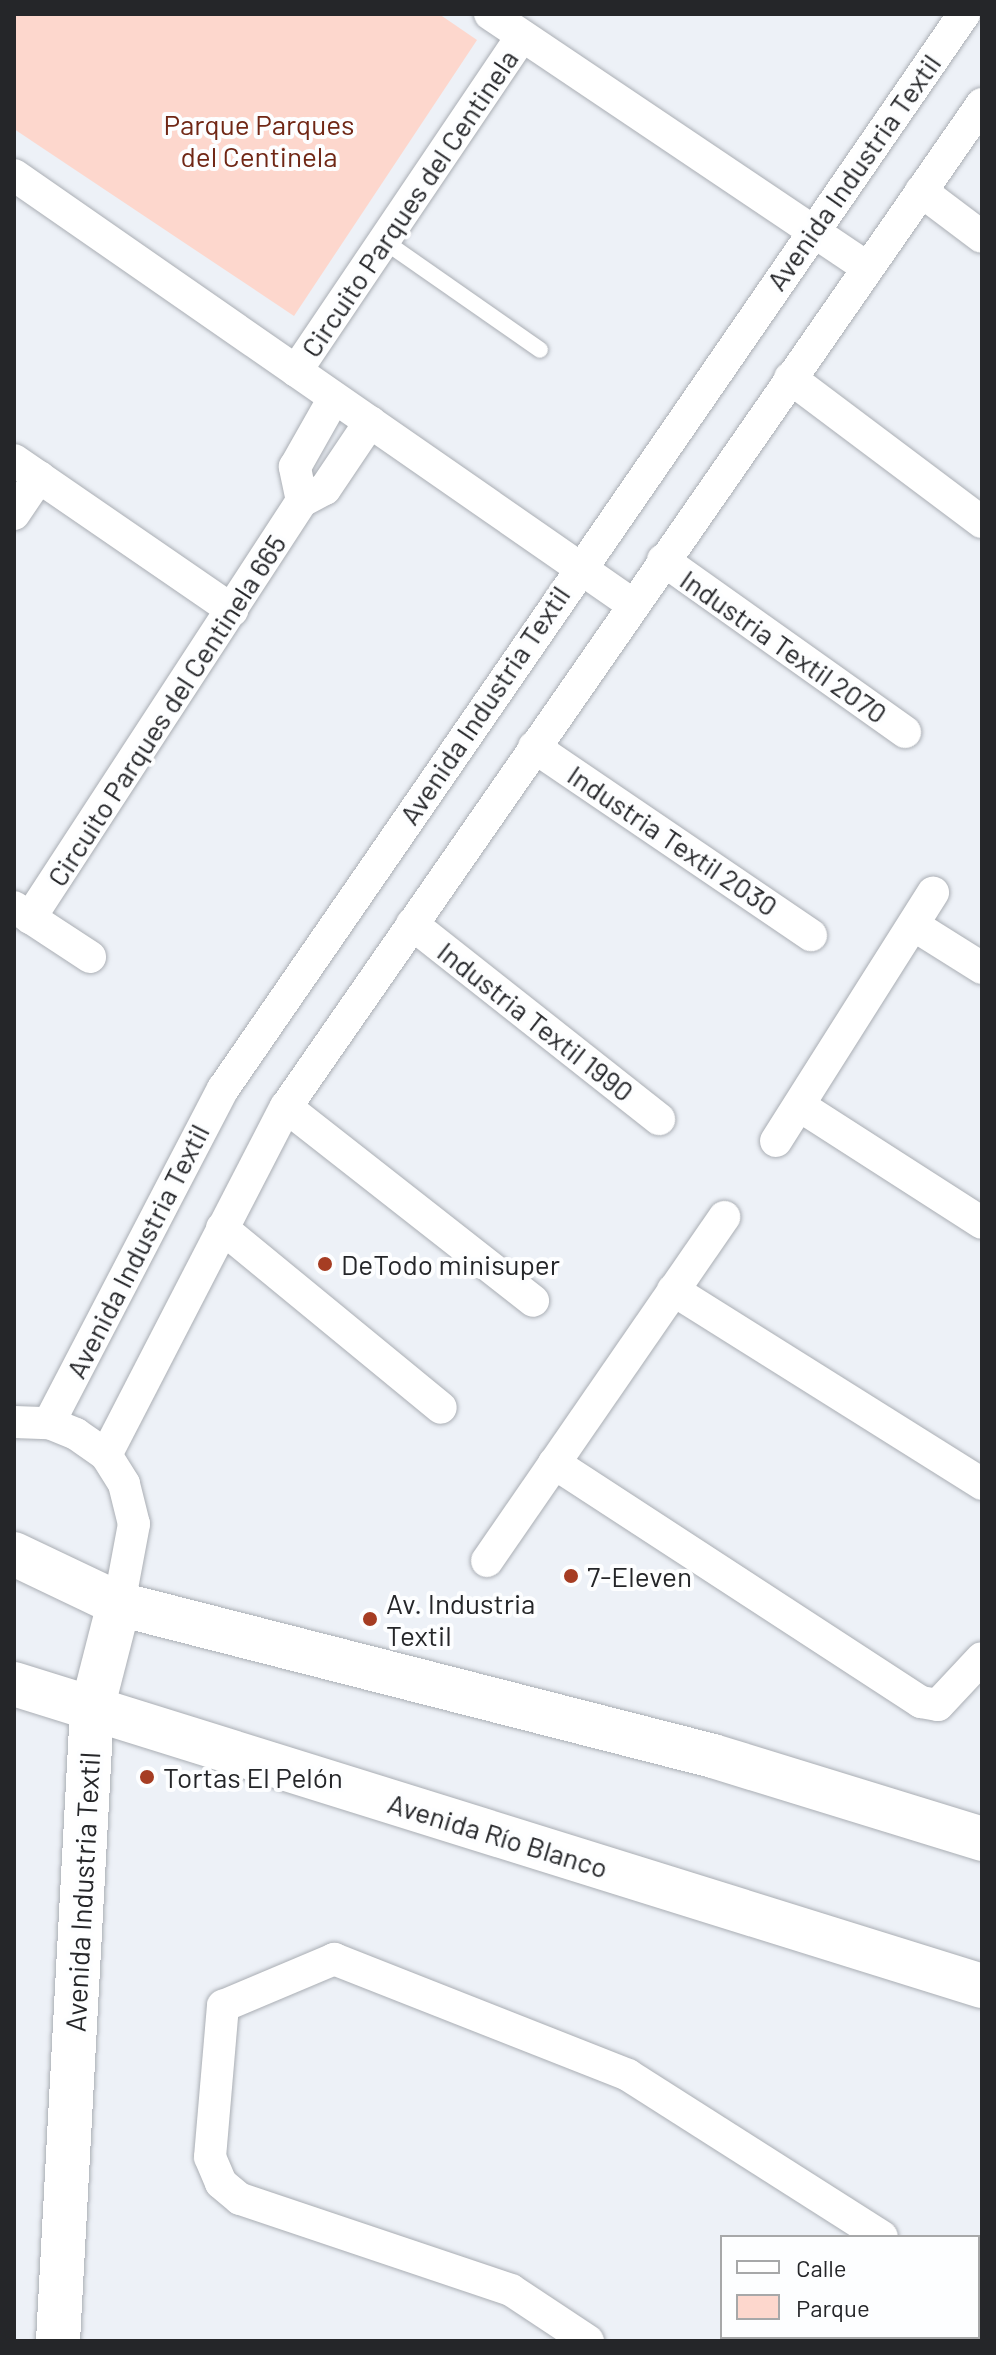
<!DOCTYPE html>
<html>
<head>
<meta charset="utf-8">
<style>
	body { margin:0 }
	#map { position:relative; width:996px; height:2355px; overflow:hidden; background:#edf1f7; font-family:Barlow,sans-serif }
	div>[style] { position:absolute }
	.green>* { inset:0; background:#fdd7cd }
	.roads { filter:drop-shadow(0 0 2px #aaaeb4) drop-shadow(0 0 2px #aaaeb4) }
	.lane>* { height:16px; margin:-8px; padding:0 8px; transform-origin:8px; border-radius:8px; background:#fff }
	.street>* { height:32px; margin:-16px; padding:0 16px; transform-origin:16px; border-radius:16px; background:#fff }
	.secondary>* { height:44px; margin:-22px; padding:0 22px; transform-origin:22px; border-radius:22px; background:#fff }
	.dots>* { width:22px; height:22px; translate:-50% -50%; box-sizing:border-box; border:4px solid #fdfeff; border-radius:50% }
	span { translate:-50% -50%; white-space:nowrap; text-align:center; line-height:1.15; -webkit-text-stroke:8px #fdfeff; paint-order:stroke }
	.park-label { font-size:28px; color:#702715 }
	.street-label { font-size:28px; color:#252629 }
	.poi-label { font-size:28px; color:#252629 }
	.left { translate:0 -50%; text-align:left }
	.frame { position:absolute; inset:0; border:16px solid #252629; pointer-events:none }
	.legend { position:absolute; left:720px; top:2235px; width:260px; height:104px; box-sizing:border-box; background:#fdfeff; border:2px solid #a7a8a9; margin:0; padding:10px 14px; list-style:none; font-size:24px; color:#252629 }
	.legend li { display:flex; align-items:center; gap:16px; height:40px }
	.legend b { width:40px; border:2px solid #a7a8a9 }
</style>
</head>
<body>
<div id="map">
	<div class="green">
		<div style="clip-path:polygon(14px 14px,439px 14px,477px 40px,294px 316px,14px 129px)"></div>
	</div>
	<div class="roads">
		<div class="lane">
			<div style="left:384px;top:241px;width:190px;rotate:34.9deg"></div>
		</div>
		<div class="street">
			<div style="left:490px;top:14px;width:455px;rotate:33.9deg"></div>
			<div style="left:14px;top:175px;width:752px;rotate:34.77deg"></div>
			<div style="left:921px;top:191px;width:76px;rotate:37deg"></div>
			<div style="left:296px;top:371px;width:404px;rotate:-56deg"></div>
			<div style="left:790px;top:378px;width:240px;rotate:36.9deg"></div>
			<div style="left:14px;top:460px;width:265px;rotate:34.5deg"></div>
			<div style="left:302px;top:501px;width:35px;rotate:-102deg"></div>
			<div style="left:295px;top:467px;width:79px;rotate:-60.5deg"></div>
			<div style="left:14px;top:514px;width:45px;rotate:-56deg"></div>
			<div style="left:663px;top:560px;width:297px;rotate:35.4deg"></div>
			<div style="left:534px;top:747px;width:335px;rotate:34.2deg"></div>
			<div style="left:14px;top:907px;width:91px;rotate:33.3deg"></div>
			<div style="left:30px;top:918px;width:498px;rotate:-56.9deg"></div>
			<div style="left:302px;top:501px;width:26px;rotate:-28deg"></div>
			<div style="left:325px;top:489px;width:81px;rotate:-56.1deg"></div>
			<div style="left:412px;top:924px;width:315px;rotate:38.3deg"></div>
			<div style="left:915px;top:926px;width:79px;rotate:32.1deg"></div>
			<div style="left:800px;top:1106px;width:216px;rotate:32.7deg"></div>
			<div style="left:286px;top:1107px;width:314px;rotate:38.1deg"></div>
			<div style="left:776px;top:1141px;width:294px;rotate:-57.7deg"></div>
			<div style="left:222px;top:1228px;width:283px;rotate:39.4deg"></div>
			<div style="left:673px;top:1290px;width:365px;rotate:32.1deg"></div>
			<div style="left:14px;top:1422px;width:35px;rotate:2deg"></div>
			<div style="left:49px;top:1423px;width:29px;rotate:22deg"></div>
			<div style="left:76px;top:1434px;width:37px;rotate:35deg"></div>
			<div style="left:106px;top:1455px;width:34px;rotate:58deg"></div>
			<div style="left:124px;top:1484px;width:41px;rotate:76deg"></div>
			<div style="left:134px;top:1524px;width:81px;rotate:100.6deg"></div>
			<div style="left:49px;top:1423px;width:377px;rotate:-62.5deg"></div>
			<div style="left:223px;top:1089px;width:1306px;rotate:-55.42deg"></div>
			<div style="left:106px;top:1455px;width:392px;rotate:-62.7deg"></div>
			<div style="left:286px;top:1107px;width:1221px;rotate:-55.24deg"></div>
			<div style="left:554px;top:1463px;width:438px;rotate:33.1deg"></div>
			<div style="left:921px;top:1702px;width:17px;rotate:10deg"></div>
			<div style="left:938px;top:1705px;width:64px;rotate:-46.9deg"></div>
			<div style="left:487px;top:1561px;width:418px;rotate:-55.4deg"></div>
			<div style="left:978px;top:2299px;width:4px;rotate:27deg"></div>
			<div style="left:588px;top:2341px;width:92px;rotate:-146.5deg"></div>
			<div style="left:511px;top:2290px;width:286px;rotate:-161.4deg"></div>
			<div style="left:240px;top:2199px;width:25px;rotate:-140deg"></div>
			<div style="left:221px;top:2183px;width:28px;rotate:-113deg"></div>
			<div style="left:210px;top:2157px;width:152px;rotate:-85.1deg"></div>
			<div style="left:223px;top:2006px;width:121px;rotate:-22.9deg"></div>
			<div style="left:334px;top:1959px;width:316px;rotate:21.5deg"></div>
			<div style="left:628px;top:2075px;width:301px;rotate:32.5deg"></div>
		</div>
		<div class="secondary">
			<div style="left:14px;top:1554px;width:116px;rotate:25.5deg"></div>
			<div style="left:119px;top:1604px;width:613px;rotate:14.35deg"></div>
			<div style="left:713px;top:1756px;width:282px;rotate:17.1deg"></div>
			<div style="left:14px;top:1684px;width:1014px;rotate:17.33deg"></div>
			<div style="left:58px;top:2341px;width:633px;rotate:-86.92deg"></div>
			<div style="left:92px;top:1709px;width:108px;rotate:-75.6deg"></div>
		</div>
	</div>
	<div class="dots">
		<div style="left:325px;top:1264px;background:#a63d23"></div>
		<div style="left:571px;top:1576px;background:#a63d23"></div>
		<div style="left:370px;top:1619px;background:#a63d23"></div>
		<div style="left:147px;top:1777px;background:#a63d23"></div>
	</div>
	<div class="park-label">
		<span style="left:259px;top:140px">Parque Parques<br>del Centinela</span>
	</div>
	<div class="street-label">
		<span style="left:853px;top:172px;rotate:-55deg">Avenida Industria Textil</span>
		<span style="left:409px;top:203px;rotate:-56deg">Circuito Parques del Centinela</span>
		<span style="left:784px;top:646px;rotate:35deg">Industria Textil 2070</span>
		<span style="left:484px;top:705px;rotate:-56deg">Avenida Industria Textil</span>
		<span style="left:166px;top:710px;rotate:-57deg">Circuito Parques del Centinela 665</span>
		<span style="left:673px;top:840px;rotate:34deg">Industria Textil 2030</span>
		<span style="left:536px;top:1021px;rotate:38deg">Industria Textil 1990</span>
		<span style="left:137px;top:1251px;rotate:-63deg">Avenida Industria Textil</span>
		<span style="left:498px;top:1835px;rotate:17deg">Avenida Río Blanco</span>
		<span style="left:82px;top:1892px;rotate:-87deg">Avenida Industria Textil</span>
	</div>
	<div class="poi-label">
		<span class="left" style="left:341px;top:1264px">DeTodo minisuper</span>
		<span class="left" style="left:587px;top:1576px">7-Eleven</span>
		<span class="left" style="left:386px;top:1619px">Av. Industria<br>Textil</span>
		<span class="left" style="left:163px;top:1777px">Tortas El Pelón</span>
	</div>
	<div class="frame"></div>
	<ul class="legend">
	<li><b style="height:10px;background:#fff"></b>Calle</li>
	<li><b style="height:22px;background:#fdd7cd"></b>Parque</li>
	</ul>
</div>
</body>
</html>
